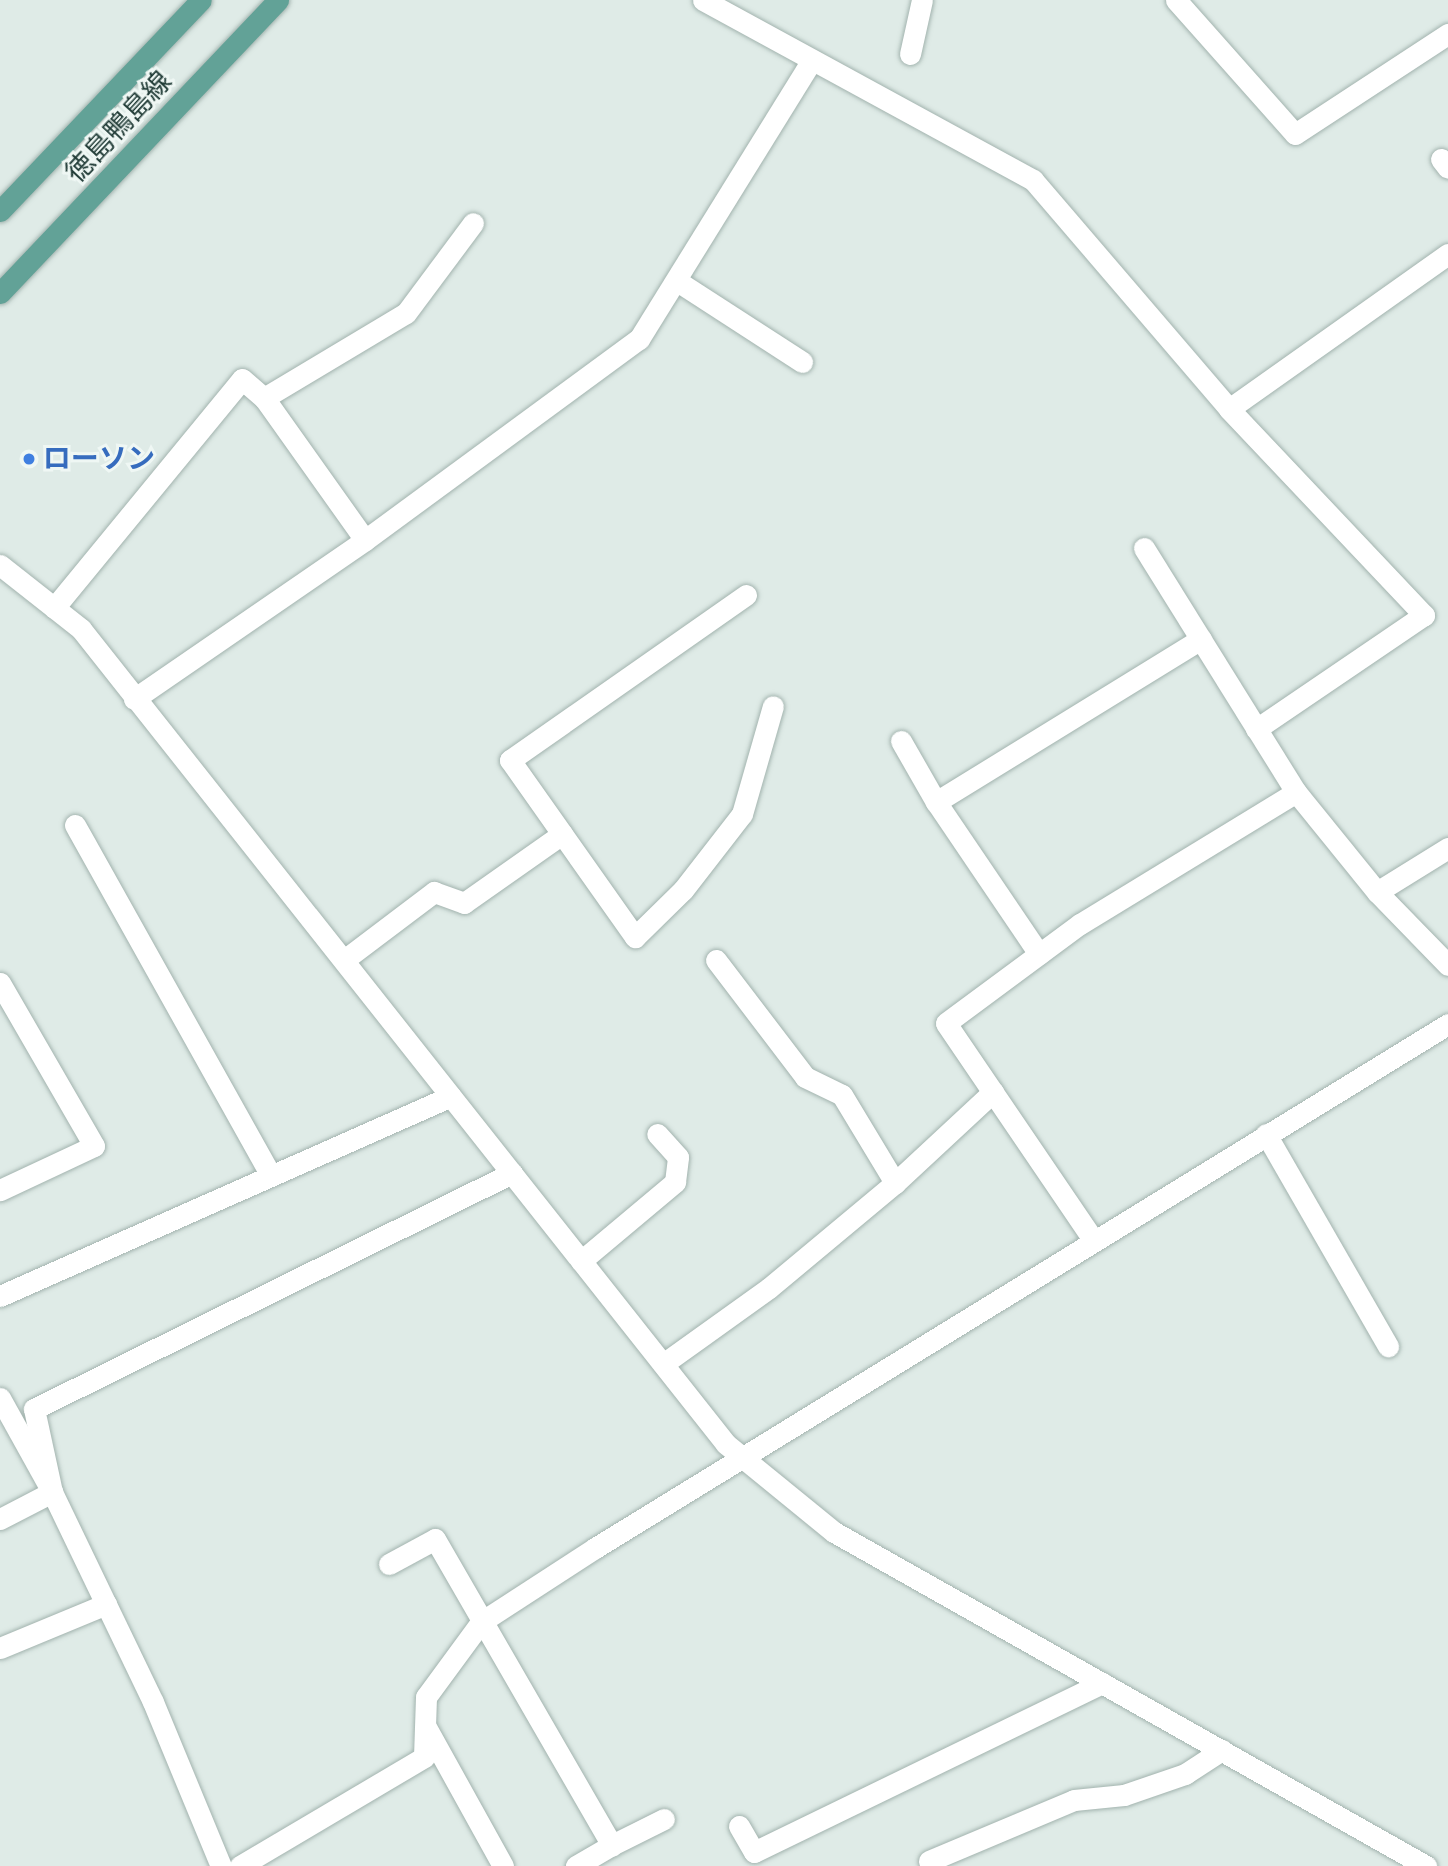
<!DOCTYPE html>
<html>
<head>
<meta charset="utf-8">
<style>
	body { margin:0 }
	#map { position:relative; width:1448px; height:1866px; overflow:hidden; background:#dfebe7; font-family:Jost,"Noto Sans JP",sans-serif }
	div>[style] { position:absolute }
	.roads { filter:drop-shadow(0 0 2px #a2b3ae) drop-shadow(0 0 2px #a2b3ae) }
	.minor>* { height:21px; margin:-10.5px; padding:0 10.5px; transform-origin:10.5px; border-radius:10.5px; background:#fff }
	.major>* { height:21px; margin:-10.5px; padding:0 10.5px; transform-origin:10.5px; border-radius:10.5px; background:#62a297 }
	.dots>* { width:19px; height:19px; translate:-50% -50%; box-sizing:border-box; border:4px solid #eff7f4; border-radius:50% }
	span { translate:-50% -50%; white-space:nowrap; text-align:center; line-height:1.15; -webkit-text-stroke:6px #eff7f4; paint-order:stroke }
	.street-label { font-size:28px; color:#203b36 }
	.shop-label { font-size:28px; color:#366cbe; font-weight:700 }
	.left { translate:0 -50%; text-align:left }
</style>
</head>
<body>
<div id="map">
	<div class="roads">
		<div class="minor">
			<div style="left:703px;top:0;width:376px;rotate:28.6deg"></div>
			<div style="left:1033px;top:180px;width:301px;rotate:49.4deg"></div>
			<div style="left:1229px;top:409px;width:268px;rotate:-35.3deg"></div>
			<div style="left:1176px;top:0;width:179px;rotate:48.4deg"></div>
			<div style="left:1295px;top:134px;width:183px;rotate:-33.2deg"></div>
			<div style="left:910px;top:54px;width:55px;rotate:-77.5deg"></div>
			<div style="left:1441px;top:159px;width:11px;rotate:52deg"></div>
			<div style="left:677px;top:281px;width:149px;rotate:32.9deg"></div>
			<div style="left:1229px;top:409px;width:284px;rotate:46.6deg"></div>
			<div style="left:1424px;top:615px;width:203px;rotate:145.8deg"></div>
			<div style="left:365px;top:540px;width:174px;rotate:-125.4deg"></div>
			<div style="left:264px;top:398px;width:165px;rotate:-30.9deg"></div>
			<div style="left:406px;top:313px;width:112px;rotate:-53.3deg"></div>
			<div style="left:1144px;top:548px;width:287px;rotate:58.1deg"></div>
			<div style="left:1296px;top:792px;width:129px;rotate:51deg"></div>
			<div style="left:1377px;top:892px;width:102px;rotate:45.8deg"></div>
			<div style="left:0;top:565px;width:103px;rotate:38.3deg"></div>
			<div style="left:81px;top:629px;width:1039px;rotate:51.64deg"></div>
			<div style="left:726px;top:1444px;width:139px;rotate:39.2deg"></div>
			<div style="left:834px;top:1532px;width:680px;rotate:29.43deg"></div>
			<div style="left:746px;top:595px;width:288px;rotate:145deg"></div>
			<div style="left:510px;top:760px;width:217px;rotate:54.8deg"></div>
			<div style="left:635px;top:937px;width:67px;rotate:-44.4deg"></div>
			<div style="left:683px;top:890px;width:96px;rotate:-52.2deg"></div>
			<div style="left:742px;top:814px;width:112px;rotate:-74deg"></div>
			<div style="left:54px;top:608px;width:296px;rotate:-50.6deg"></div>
			<div style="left:242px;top:379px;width:29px;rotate:41deg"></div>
			<div style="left:134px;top:699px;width:280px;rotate:-34.5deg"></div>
			<div style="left:365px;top:540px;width:340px;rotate:-36.3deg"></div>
			<div style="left:639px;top:339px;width:328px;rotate:-58.2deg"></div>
			<div style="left:901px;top:741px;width:70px;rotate:60.2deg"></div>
			<div style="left:75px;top:825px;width:402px;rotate:60.8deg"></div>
			<div style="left:1377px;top:892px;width:84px;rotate:-31.8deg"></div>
			<div style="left:1039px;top:954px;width:184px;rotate:-124.1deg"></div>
			<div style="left:936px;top:802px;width:311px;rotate:-31.6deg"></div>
			<div style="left:344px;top:960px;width:113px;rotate:-37.1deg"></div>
			<div style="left:434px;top:892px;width:32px;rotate:20deg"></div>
			<div style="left:464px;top:903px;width:120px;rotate:-35.1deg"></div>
			<div style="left:716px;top:960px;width:147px;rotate:52.7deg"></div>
			<div style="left:805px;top:1077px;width:41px;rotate:25.9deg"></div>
			<div style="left:842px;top:1095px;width:103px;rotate:58.9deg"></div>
			<div style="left:0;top:983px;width:188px;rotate:60deg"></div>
			<div style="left:94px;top:1146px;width:104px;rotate:154.9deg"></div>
			<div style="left:1266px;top:1134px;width:245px;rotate:60.1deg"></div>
			<div style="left:1094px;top:1241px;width:263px;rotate:-124.2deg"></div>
			<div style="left:946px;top:1023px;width:167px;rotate:-36.5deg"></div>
			<div style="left:1080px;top:924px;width:253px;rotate:-31.4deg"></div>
			<div style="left:581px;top:1261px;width:123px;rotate:-40deg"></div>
			<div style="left:675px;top:1182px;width:25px;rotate:-83deg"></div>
			<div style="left:678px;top:1157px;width:31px;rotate:-132deg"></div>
			<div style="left:0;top:1296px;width:493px;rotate:-23.9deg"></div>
			<div style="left:663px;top:1364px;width:130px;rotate:-35.6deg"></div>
			<div style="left:769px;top:1288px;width:164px;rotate:-39.8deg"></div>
			<div style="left:895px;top:1183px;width:134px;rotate:-42.9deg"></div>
			<div style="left:0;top:1398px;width:107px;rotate:61deg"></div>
			<div style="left:52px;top:1492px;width:233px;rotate:64.3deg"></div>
			<div style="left:153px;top:1702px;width:178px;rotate:67.5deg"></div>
			<div style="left:0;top:1519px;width:59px;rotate:-27.4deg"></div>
			<div style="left:52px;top:1492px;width:85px;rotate:-102.2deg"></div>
			<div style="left:34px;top:1409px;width:533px;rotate:-26.28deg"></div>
			<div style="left:389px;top:1564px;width:52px;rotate:-28.5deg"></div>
			<div style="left:435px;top:1539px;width:354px;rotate:60deg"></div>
			<div style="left:612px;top:1845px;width:42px;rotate:149.7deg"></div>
			<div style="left:0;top:1648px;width:115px;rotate:-22.5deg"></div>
			<div style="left:426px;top:1727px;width:159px;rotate:61deg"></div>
			<div style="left:739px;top:1826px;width:30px;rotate:60deg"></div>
			<div style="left:754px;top:1852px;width:387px;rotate:-25.9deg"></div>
			<div style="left:612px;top:1845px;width:58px;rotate:-26.6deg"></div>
			<div style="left:929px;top:1861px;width:157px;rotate:-22.8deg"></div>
			<div style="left:1074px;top:1800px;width:50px;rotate:-5.7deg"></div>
			<div style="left:1124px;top:1795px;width:65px;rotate:-19deg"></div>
			<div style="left:1185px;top:1774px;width:44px;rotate:-33deg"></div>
			<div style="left:240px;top:1866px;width:214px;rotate:-30.6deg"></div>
			<div style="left:424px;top:1757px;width:60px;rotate:-88.1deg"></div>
			<div style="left:426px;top:1697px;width:93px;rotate:-53.7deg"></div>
			<div style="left:481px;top:1622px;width:136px;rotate:-33deg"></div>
			<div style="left:595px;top:1548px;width:1001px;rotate:-31.56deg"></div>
		</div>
		<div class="major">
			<div style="left:0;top:211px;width:291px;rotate:-46.4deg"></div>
			<div style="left:0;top:293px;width:404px;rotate:-46.5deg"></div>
		</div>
	</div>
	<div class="dots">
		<div style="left:29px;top:459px;background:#3f7fe0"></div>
	</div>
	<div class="street-label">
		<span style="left:119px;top:127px;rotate:-47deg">徳島鴨島線</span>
	</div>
	<div class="shop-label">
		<span class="left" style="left:43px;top:459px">ローソン</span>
	</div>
</div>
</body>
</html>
